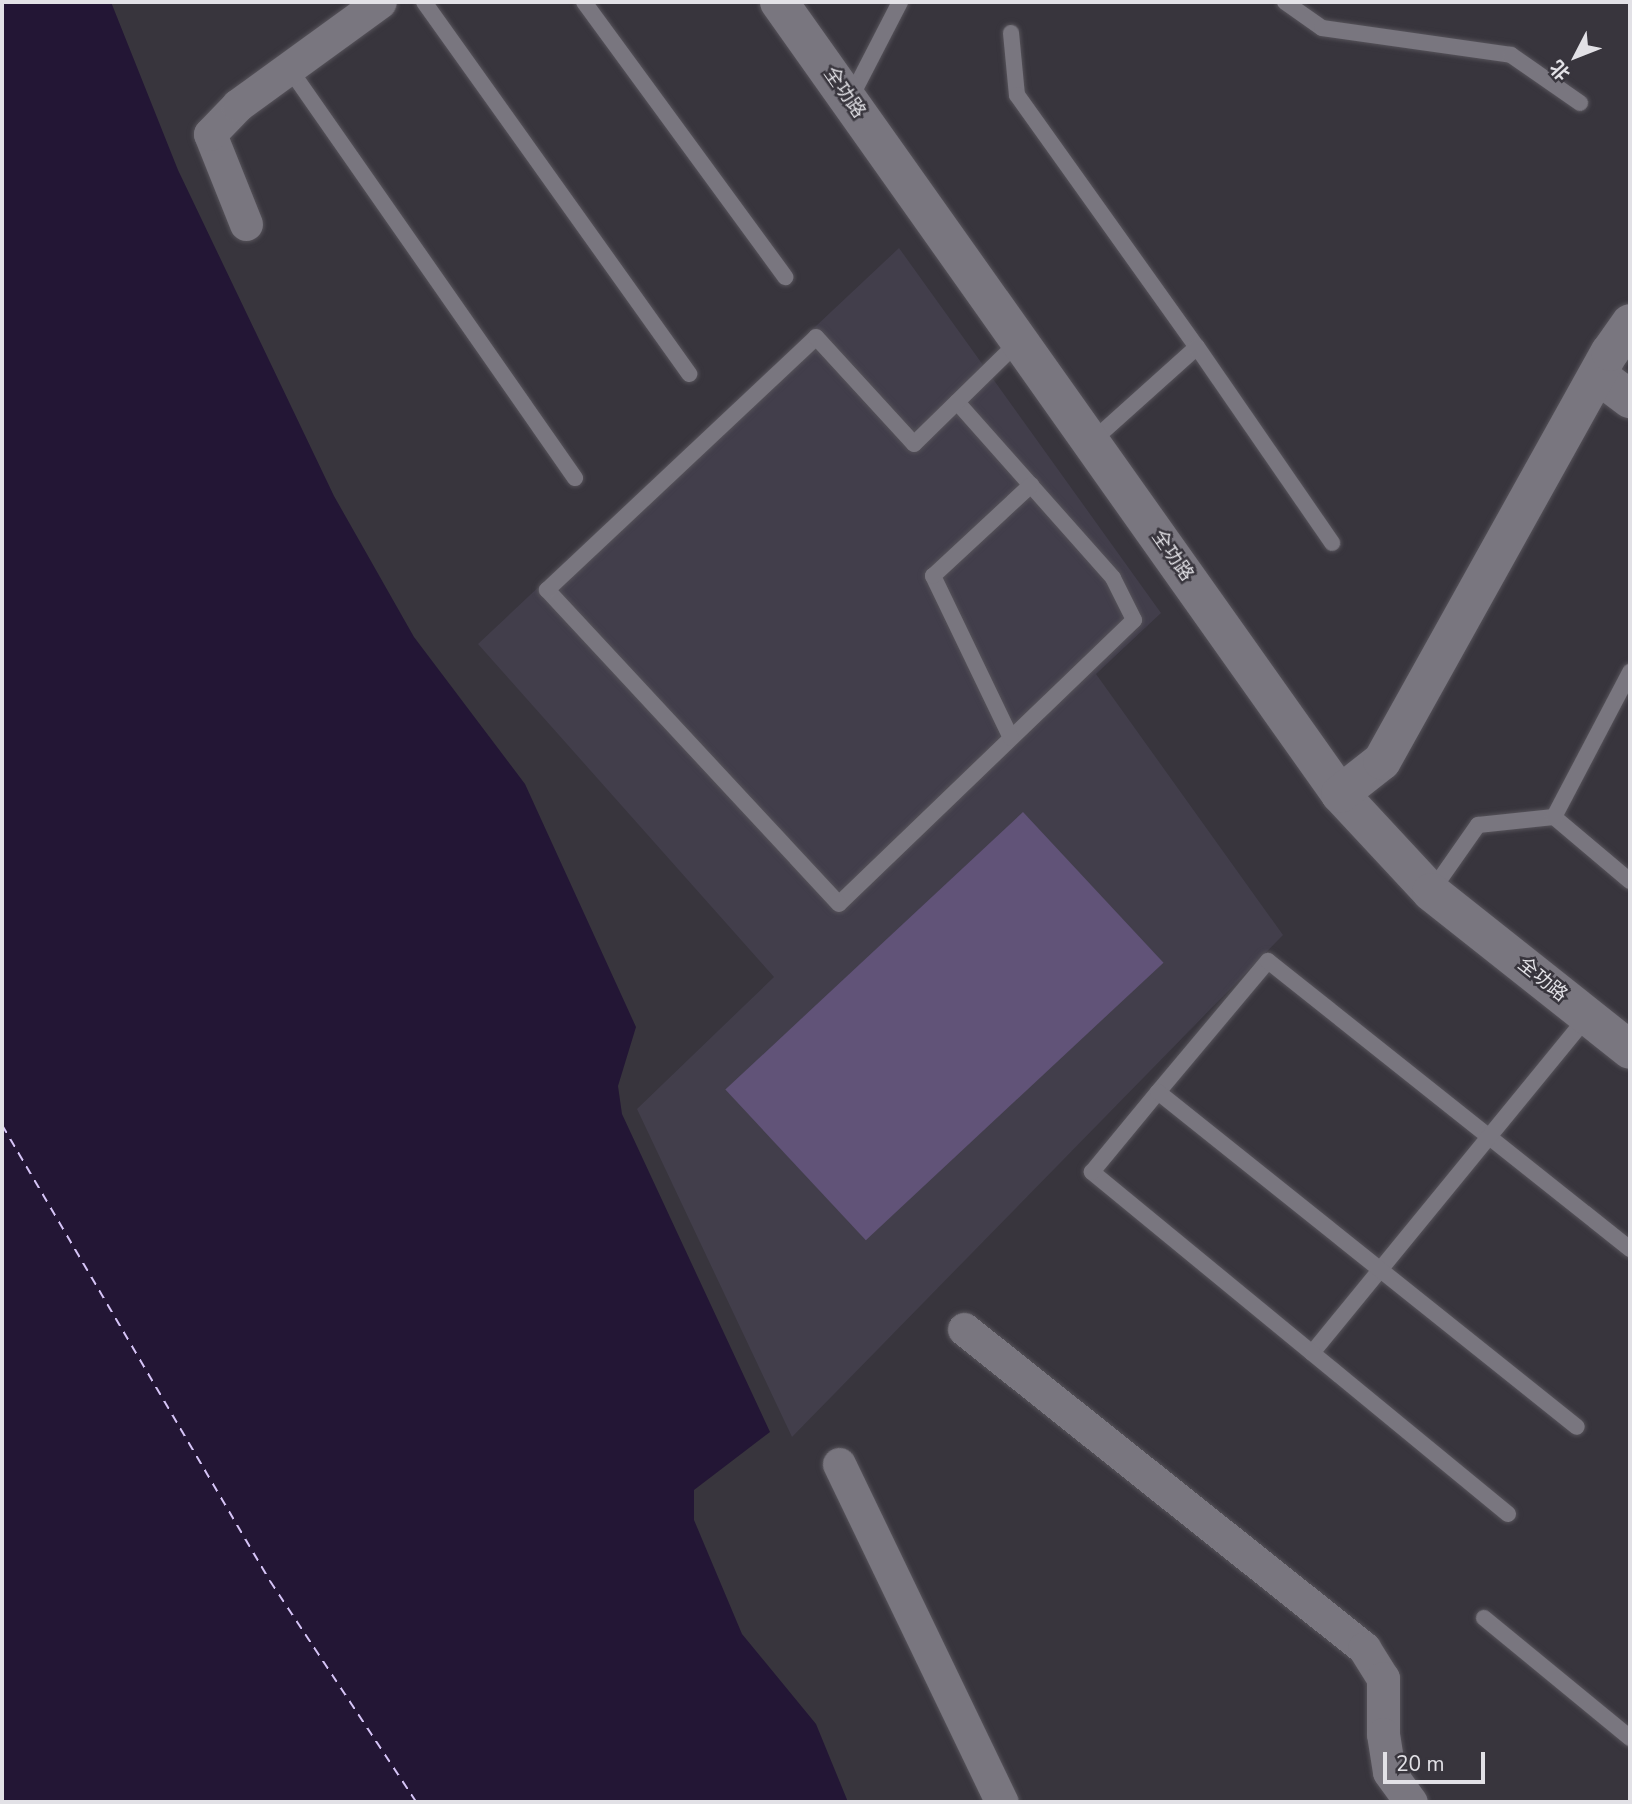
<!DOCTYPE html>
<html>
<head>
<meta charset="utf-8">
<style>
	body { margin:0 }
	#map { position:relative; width:1632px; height:1804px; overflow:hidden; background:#38353d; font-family:"Nunito Sans","Noto Sans SC",sans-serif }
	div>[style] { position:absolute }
	.built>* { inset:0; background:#423e4b }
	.water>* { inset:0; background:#231635 }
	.ferry>* { height:2px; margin-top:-1px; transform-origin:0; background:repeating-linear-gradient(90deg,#d6c4f7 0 9px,transparent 0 16px) }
	.building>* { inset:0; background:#615378; transform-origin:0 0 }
	.roads { filter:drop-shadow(0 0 2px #56535a) drop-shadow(0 0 2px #56535a) }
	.service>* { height:16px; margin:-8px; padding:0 8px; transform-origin:8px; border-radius:8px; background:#79767f }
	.minor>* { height:33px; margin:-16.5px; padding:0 16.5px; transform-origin:16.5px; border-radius:16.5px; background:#79767f }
	.tertiary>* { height:38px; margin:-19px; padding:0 19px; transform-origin:19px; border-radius:19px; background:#79767f }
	span { translate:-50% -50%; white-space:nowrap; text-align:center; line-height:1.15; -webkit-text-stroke:5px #38353d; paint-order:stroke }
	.street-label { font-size:19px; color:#e2e1e6 }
	.frame { position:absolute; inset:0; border:4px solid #e2e1e6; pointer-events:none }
	.north { position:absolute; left:1541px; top:21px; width:70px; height:70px; -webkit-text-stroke:5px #38353d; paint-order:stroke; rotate:228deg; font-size:19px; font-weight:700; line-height:28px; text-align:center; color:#e2e1e6 }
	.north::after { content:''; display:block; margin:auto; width:24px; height:32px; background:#e2e1e6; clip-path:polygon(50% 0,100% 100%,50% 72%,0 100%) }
	.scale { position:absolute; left:1383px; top:1752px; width:102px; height:32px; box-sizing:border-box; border:4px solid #e2e1e6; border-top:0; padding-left:9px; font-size:21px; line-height:24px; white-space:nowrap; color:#e2e1e6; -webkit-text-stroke:5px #38353d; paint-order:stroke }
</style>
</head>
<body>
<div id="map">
	<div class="built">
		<div style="clip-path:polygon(899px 248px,1161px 613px,1096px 674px,1283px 935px,792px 1437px,637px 1109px,774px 977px,478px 644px)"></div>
	</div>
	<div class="water">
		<div style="clip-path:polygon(2px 2px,111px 2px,178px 170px,334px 496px,414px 637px,525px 784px,636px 1027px,618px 1086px,622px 1114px,770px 1432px,694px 1490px,694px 1520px,742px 1634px,816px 1724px,848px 1802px,2px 1802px)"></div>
	</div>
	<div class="ferry">
		<div style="left:2px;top:1125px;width:529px;rotate:59.56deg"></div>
		<div style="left:270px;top:1581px;width:265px;rotate:56.5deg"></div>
	</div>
	<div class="building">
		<div style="left:1023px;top:812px;width:206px;height:407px;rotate:47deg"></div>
	</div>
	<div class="roads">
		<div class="service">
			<div style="left:424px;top:2px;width:457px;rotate:54.5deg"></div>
			<div style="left:584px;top:2px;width:341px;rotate:53.8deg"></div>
			<div style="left:1285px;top:2px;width:45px;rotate:35.1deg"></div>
			<div style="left:1322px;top:28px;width:191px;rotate:8.1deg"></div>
			<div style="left:1511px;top:55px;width:84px;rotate:34.8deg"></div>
			<div style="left:1011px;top:33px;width:62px;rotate:84.5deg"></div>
			<div style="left:1017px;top:95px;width:310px;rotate:54.5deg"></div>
			<div style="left:1197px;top:347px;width:142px;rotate:138.1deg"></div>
			<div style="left:289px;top:68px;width:500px;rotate:55.1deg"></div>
			<div style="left:850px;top:99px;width:109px;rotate:-62.7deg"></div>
			<div style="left:1197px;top:347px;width:238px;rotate:55.4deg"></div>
			<div style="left:957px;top:402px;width:235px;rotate:48.4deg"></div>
			<div style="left:1113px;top:578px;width:47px;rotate:63.4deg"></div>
			<div style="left:1134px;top:620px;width:409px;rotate:136.1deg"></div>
			<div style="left:839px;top:904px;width:429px;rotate:-132.9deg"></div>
			<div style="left:547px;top:590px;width:369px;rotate:-43.2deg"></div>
			<div style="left:816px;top:337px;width:145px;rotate:47.5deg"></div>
			<div style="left:914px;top:444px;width:147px;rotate:-44.4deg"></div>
			<div style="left:1011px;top:738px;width:180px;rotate:-115.7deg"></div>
			<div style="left:933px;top:576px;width:134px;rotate:-42.9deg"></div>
			<div style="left:1554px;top:817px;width:99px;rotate:40.1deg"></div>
			<div style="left:1431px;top:892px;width:82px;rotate:-55deg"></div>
			<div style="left:1478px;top:825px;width:76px;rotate:-6deg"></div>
			<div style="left:1554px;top:817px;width:164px;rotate:-62.3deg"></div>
			<div style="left:1158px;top:1092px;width:171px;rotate:-50deg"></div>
			<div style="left:1268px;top:961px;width:463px;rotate:38.5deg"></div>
			<div style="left:1312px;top:1353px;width:434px;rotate:-50.7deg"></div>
			<div style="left:1508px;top:1514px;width:539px;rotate:-140.58deg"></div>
			<div style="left:1092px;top:1172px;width:104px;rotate:-50.5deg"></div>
			<div style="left:1158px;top:1092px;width:536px;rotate:38.64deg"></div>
			<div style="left:1484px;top:1618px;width:189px;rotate:39.4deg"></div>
		</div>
		<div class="minor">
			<div style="left:246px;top:224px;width:97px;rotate:-111.8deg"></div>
			<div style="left:210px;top:134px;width:40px;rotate:-46deg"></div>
			<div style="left:238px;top:105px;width:175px;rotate:-36deg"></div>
			<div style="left:964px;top:1329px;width:512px;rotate:38.57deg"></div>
			<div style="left:1364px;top:1648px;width:36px;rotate:58deg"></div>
			<div style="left:1383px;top:1678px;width:56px;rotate:90deg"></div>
			<div style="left:1383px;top:1734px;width:38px;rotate:81deg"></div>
			<div style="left:1389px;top:1772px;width:37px;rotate:54deg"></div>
			<div style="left:839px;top:1464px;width:375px;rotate:64.3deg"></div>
		</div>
		<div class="tertiary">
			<div style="left:779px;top:2px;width:971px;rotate:54.69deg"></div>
			<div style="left:1340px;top:794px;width:134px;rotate:47.1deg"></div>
			<div style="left:1431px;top:892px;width:254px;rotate:38.4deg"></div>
			<div style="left:1598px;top:375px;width:40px;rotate:37deg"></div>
			<div style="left:1340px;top:794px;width:53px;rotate:-38.2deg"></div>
			<div style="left:1382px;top:761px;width:468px;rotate:-60.9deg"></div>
			<div style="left:1610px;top:352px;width:35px;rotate:-55deg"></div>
		</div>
	</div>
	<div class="street-label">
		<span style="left:844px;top:93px;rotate:55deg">全功路</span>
		<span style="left:1172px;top:556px;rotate:55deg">全功路</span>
		<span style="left:1542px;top:980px;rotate:39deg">全功路</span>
	</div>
	<div class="frame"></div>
	<div class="north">北</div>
	<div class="scale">20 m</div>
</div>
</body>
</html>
